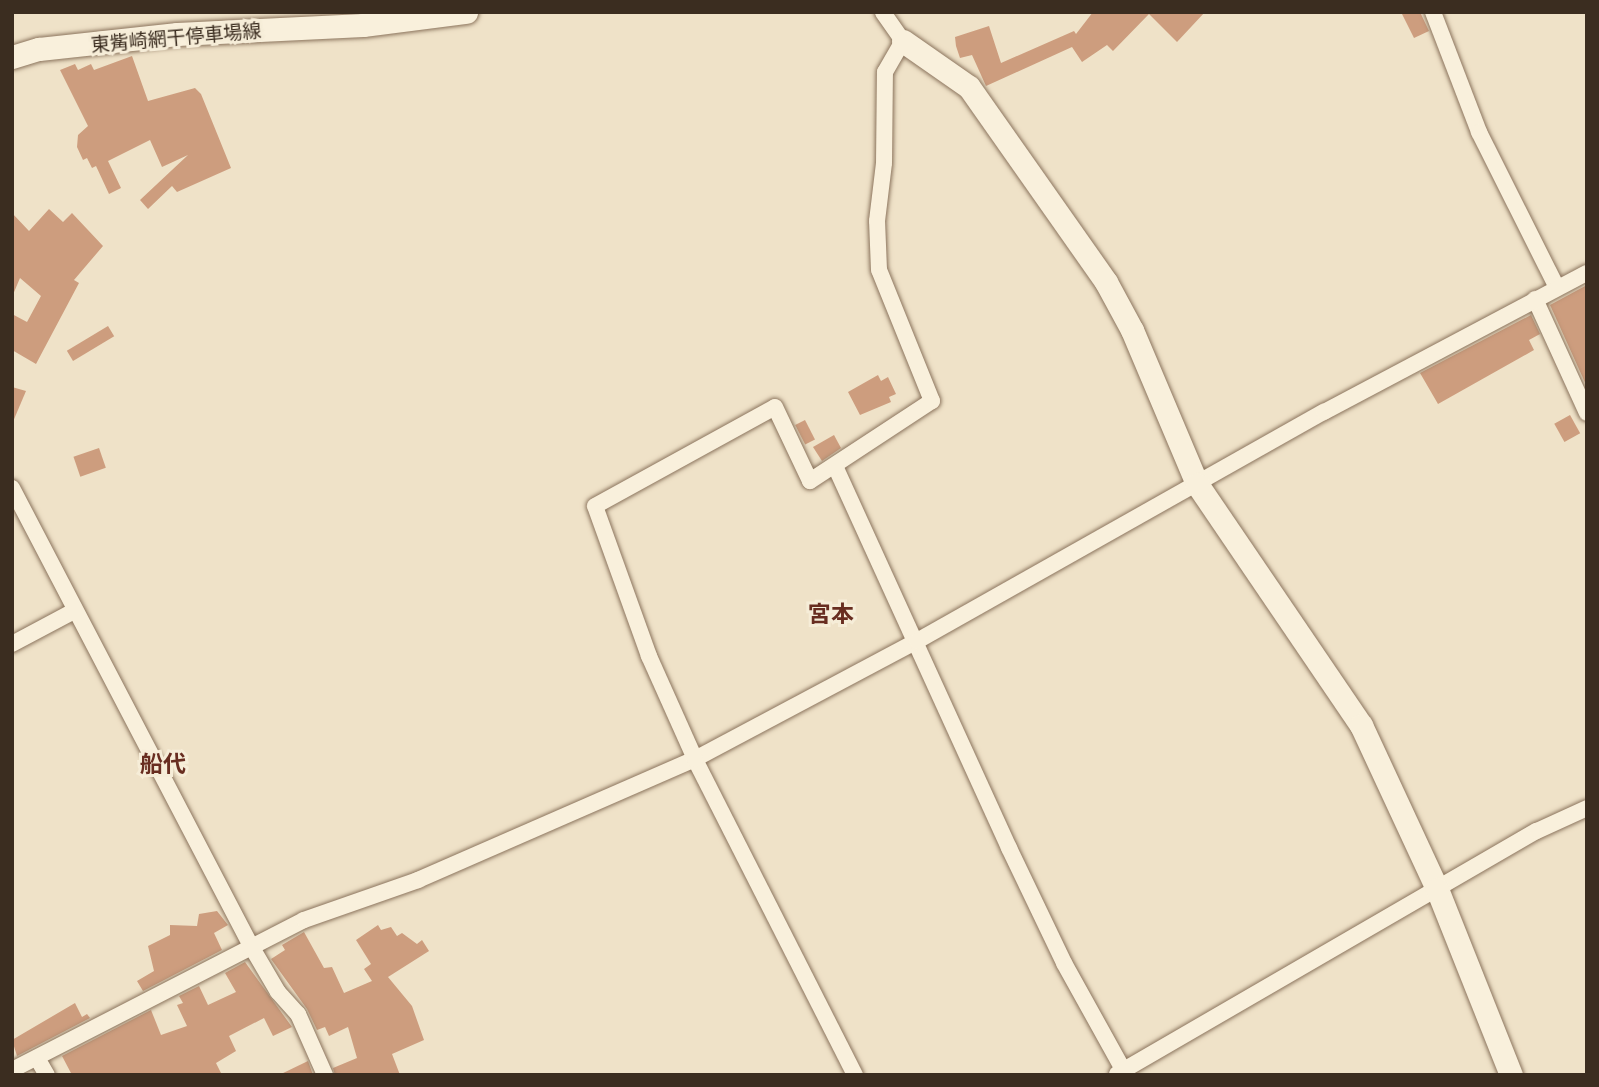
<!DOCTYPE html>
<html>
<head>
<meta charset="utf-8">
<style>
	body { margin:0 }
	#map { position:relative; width:1599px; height:1087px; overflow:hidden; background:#efe2c8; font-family:Literata,"Noto Sans JP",serif }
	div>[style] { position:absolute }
	.building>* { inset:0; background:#cd9d7e; transform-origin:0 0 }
	.roads { filter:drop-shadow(0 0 2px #8b745d) drop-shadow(0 0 2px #8b745d) }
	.street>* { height:16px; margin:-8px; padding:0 8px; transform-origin:8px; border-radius:8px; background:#f9f0dc }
	.secondary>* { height:23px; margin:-11.5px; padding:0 11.5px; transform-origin:11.5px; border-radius:11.5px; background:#f9f0dc }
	span { translate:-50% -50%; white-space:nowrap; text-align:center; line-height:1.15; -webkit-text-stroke:6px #f6edd8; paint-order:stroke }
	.street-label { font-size:19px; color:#3b2d20 }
	.quarter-label { font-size:23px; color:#682d20; font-weight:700 }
	.frame { position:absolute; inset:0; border:14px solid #3b2d20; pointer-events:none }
</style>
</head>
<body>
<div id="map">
	<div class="building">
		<div style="clip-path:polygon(1093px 12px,1205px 12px,1177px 42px,1149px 14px,1113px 51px,1107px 45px,1082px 62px,1072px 47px,986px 86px,972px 55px,960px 58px,956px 46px,955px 37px,989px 26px,1001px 63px,1074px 31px,1076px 34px)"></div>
		<div style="clip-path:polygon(1401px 12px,1420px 12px,1429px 31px,1414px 38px)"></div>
		<div style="clip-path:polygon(132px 56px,148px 101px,195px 88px,201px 94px,231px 168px,177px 192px,172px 186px,148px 209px,140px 200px,188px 155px,162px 167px,150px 140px,108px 161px,121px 188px,109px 194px,96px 166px,92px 168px,87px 158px,83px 160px,77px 147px,78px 135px,88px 126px,60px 70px,75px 64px,78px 70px,91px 64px,94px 70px)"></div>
		<div style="clip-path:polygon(49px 209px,63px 222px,72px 213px,103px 246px,74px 280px,79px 283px,36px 364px,12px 350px,12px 314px,27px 322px,41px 296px,20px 278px,12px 297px,12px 213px,29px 231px)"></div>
		<div style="clip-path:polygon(1587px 285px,1587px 387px,1550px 305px)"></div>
		<div style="clip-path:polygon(1531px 315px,1540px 334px,1529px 340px,1534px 350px,1438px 404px,1420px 373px)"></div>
		<div style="left:108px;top:326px;width:12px;height:48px;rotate:59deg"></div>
		<div style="clip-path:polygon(878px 375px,881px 381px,888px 377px,896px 394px,889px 397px,891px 402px,860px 415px,848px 392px)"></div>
		<div style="clip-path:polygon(12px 387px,26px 391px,12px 424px)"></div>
		<div style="left:1570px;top:415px;width:21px;height:18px;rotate:61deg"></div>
		<div style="left:805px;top:420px;width:22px;height:11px;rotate:63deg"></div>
		<div style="clip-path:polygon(834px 435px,841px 448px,822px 461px,813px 447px)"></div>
		<div style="left:99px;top:448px;width:21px;height:27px;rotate:71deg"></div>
		<div style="clip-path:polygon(217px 911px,228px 925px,214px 933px,222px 950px,143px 991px,137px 981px,154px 971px,148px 946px,170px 935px,170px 925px,197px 926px,199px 914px)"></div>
		<div style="clip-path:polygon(378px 925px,381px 930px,391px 927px,397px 936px,402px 933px,417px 944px,422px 940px,429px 951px,388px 977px,412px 1006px,424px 1040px,392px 1054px,400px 1075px,335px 1075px,333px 1068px,357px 1058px,348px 1027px,329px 1036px,325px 1027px,317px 1030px,307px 1009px,271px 959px,285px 950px,282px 945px,304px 932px,324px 968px,332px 967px,344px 993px,372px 981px,364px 969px,371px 964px,356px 940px)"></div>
		<div style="clip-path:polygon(245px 962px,292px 1027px,273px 1036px,264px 1018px,229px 1036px,236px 1051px,216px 1063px,222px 1075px,72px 1075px,62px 1056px,151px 1010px,161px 1035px,187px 1026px,177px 1005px,183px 1003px,179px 996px,199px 986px,208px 1005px,236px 992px,225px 973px)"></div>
		<div style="clip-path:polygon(75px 1003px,82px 1017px,87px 1014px,90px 1018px,17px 1056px,12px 1040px)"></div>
		<div style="clip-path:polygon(308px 1061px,313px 1075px,279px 1075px)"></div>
	</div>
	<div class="roads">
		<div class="street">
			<div style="left:1433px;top:12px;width:129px;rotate:69deg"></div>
			<div style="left:1479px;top:132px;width:172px;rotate:63.4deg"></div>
			<div style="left:1535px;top:299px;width:125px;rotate:65.5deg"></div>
			<div style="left:835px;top:466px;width:420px;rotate:65.5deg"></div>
			<div style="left:1009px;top:848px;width:127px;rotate:64.4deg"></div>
			<div style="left:1064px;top:963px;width:128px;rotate:61deg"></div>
			<div style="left:12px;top:488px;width:517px;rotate:62.44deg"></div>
			<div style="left:251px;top:946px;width:53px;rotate:59.6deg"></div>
			<div style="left:278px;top:992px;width:30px;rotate:48deg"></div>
			<div style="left:298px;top:1014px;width:67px;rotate:66.1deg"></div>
			<div style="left:12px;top:644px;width:70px;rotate:-28deg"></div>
			<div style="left:37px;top:1058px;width:20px;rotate:60deg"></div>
			<div style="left:12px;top:1070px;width:328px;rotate:-27.2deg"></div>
			<div style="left:304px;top:920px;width:121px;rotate:-19.3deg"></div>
			<div style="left:418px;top:880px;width:302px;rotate:-23.6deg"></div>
			<div style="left:695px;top:759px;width:251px;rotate:-28deg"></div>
			<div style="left:917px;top:641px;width:467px;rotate:-29.4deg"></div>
			<div style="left:1324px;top:412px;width:297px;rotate:-27.9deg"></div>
			<div style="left:1117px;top:1074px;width:485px;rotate:-30.1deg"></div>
			<div style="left:1537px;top:831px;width:55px;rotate:-24.7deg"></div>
			<div style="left:855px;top:1075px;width:354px;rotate:-116.9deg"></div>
			<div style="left:695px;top:759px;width:113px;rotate:-114.1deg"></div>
			<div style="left:649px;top:656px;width:159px;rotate:-109.8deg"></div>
			<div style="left:595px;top:506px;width:205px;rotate:-28.8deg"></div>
			<div style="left:775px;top:407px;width:82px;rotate:64.7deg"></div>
			<div style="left:810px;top:481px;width:146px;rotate:-33.3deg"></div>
			<div style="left:932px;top:401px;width:141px;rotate:-112deg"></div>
			<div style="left:879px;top:270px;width:49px;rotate:-92.3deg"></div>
			<div style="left:877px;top:221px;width:58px;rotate:-83.1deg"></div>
			<div style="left:884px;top:163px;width:91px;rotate:-89.4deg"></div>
			<div style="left:885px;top:72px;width:36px;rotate:-60deg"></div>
			<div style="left:903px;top:41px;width:35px;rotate:-125deg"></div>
		</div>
		<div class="secondary">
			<div style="left:903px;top:41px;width:80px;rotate:34.9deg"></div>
			<div style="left:969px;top:87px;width:238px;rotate:54.9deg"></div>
			<div style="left:1106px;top:282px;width:55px;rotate:61.6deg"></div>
			<div style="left:1132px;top:330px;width:167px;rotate:67.1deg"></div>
			<div style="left:1197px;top:484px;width:292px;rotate:55.8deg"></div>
			<div style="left:1361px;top:725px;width:181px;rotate:65.1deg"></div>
			<div style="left:1437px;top:889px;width:200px;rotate:68.3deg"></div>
			<div style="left:12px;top:57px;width:28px;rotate:-17deg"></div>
			<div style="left:39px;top:49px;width:139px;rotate:-6.2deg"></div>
			<div style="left:177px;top:34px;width:186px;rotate:-2.8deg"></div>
			<div style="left:363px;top:25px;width:104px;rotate:-7.2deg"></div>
		</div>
	</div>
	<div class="street-label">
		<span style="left:176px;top:37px;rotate:-5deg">東觜崎網干停車場線</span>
	</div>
	<div class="quarter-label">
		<span style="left:831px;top:612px">宮本</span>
		<span style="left:163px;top:762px">船代</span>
	</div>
	<div class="frame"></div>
</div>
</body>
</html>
